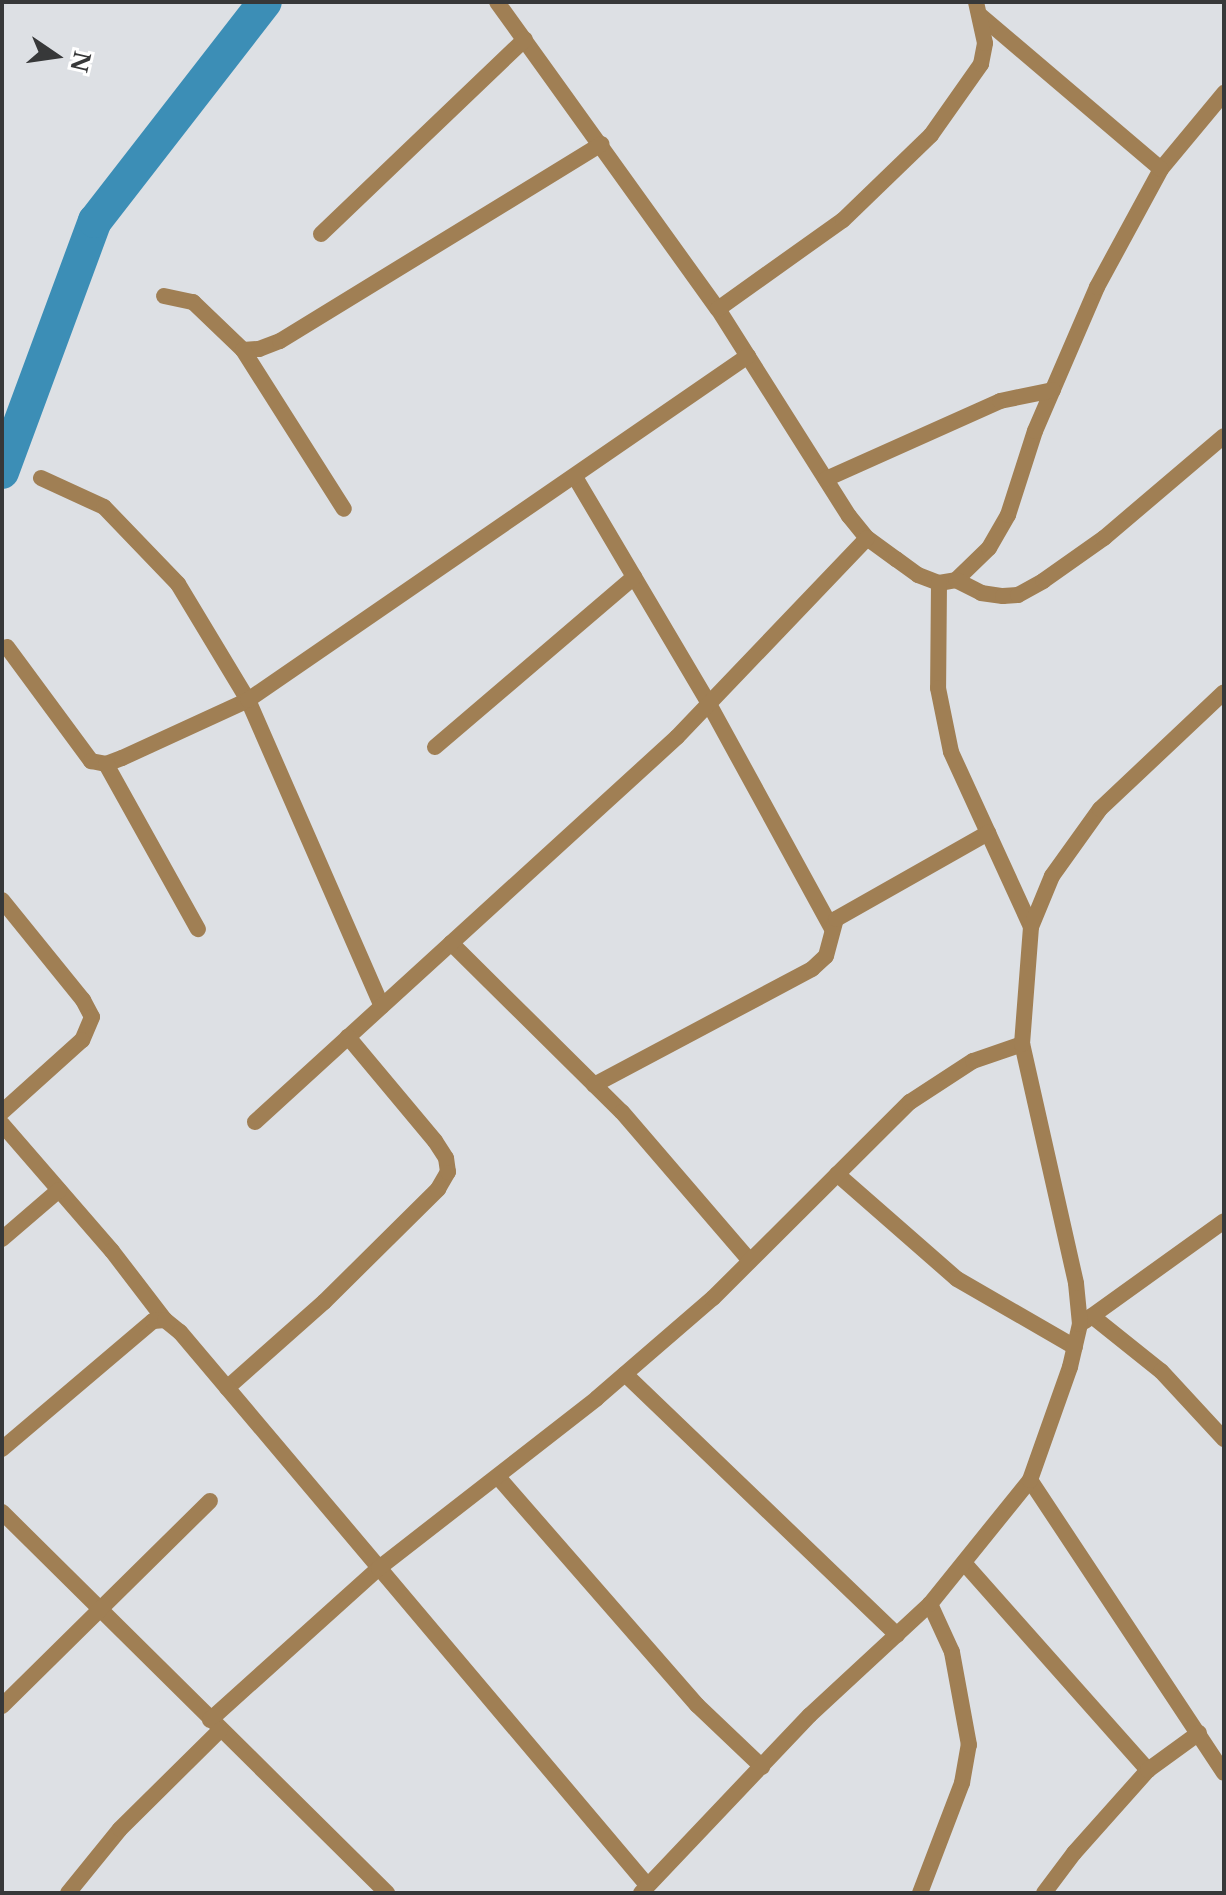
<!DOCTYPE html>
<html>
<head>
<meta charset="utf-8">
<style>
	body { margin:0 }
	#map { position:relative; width:1226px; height:1895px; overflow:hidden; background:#dde0e4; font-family:"Libre Baskerville",serif }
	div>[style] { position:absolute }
	.canal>* { height:34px; margin:-17px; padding:0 17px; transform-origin:17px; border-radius:17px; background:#3c8eb6 }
	.minor>* { height:16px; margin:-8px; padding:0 8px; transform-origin:8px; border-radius:8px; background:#a07f54 }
	.tertiary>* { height:16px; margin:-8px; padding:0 8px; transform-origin:8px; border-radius:8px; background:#a07f54 }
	span { translate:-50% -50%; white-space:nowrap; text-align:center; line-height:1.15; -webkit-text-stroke:7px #fff; paint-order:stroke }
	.frame { position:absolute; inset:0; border:4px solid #373839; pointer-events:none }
	.north { position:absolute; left:16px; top:16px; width:80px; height:80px; -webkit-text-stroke:6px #fff; paint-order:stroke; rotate:103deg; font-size:22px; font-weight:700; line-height:32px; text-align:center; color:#373839 }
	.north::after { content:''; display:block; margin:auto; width:28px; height:36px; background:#373839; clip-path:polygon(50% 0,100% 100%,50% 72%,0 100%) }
</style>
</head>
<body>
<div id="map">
	<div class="canal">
		<div style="left:2px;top:472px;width:268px;rotate:-69.7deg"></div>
		<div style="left:95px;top:221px;width:277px;rotate:-52.2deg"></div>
	</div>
	<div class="minor">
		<div style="left:497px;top:2px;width:378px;rotate:54.3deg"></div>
		<div style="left:718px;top:309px;width:245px;rotate:57.7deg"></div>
		<div style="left:849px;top:516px;width:28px;rotate:51deg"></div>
		<div style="left:867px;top:538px;width:36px;rotate:36deg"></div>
		<div style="left:896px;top:559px;width:27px;rotate:36deg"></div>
		<div style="left:918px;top:575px;width:22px;rotate:21deg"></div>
		<div style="left:939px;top:583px;width:17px;rotate:-10deg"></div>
		<div style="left:956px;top:580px;width:46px;rotate:-44.1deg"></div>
		<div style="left:989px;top:548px;width:38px;rotate:-60deg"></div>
		<div style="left:1008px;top:515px;width:88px;rotate:-72.2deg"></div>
		<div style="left:1035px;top:431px;width:157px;rotate:-66.7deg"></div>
		<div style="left:1097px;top:287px;width:134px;rotate:-61.5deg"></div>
		<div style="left:1161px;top:169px;width:99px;rotate:-50.3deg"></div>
		<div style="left:981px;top:16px;width:236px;rotate:40.4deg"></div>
		<div style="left:321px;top:234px;width:282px;rotate:-43.7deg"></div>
		<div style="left:164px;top:296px;width:30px;rotate:12deg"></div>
		<div style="left:193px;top:302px;width:69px;rotate:43.8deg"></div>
		<div style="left:243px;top:350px;width:16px;rotate:-4deg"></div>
		<div style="left:259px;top:349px;width:22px;rotate:-21deg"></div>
		<div style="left:280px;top:341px;width:377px;rotate:-31.5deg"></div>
		<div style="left:718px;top:309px;width:153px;rotate:-35.5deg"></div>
		<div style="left:843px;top:220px;width:122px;rotate:-44deg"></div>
		<div style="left:931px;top:135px;width:87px;rotate:-54.8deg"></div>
		<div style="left:981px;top:64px;width:21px;rotate:-79deg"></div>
		<div style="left:985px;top:43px;width:42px;rotate:-102.4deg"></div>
		<div style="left:243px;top:350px;width:188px;rotate:57.6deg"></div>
		<div style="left:575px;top:477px;width:264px;rotate:59.4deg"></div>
		<div style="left:709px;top:704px;width:256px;rotate:61.3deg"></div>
		<div style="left:41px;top:478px;width:69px;rotate:24.7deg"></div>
		<div style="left:104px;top:507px;width:107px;rotate:46.1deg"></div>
		<div style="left:178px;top:584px;width:135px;rotate:58.9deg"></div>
		<div style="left:248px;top:700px;width:334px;rotate:66.4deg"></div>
		<div style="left:826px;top:479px;width:191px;rotate:-24.1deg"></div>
		<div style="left:1000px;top:401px;width:54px;rotate:-11.7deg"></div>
		<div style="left:956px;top:580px;width:28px;rotate:27deg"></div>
		<div style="left:981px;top:593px;width:22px;rotate:8deg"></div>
		<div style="left:1003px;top:596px;width:15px;rotate:-4deg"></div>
		<div style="left:1018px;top:595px;width:29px;rotate:-29deg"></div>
		<div style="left:1043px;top:581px;width:75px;rotate:-35.2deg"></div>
		<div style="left:1104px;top:538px;width:157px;rotate:-40.4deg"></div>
		<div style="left:939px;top:583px;width:105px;rotate:90.5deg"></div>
		<div style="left:938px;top:688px;width:65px;rotate:78.5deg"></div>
		<div style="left:951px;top:752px;width:192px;rotate:65.4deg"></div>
		<div style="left:7px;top:647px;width:142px;rotate:53.6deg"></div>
		<div style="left:91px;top:761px;width:15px;rotate:11deg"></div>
		<div style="left:106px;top:764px;width:17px;rotate:-21deg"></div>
		<div style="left:122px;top:758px;width:139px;rotate:-24.7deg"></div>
		<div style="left:248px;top:700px;width:607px;rotate:-34.53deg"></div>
		<div style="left:435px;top:747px;width:262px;rotate:-40.5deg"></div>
		<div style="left:106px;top:764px;width:189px;rotate:60.9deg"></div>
		<div style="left:2px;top:900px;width:129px;rotate:51deg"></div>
		<div style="left:83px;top:1000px;width:19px;rotate:62deg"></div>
		<div style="left:92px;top:1017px;width:25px;rotate:113deg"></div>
		<div style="left:82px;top:1040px;width:108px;rotate:138deg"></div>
		<div style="left:451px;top:943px;width:240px;rotate:44.7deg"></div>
		<div style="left:622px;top:1112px;width:196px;rotate:49.3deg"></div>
		<div style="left:594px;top:1085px;width:247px;rotate:-28deg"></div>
		<div style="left:812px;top:969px;width:19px;rotate:-43deg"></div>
		<div style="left:826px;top:956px;width:38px;rotate:-75deg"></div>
		<div style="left:836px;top:919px;width:175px;rotate:-29.5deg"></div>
		<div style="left:255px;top:1122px;width:571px;rotate:-42.37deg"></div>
		<div style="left:677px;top:737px;width:275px;rotate:-46.3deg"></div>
		<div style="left:2px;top:1124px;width:168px;rotate:49.1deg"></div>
		<div style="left:112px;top:1251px;width:87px;rotate:52.5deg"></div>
		<div style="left:837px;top:1174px;width:159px;rotate:41.2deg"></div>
		<div style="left:957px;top:1279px;width:136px;rotate:30deg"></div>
		<div style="left:2px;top:1239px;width:75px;rotate:-40.7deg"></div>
		<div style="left:1092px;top:1316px;width:88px;rotate:38.6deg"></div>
		<div style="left:1161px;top:1371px;width:93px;rotate:47.2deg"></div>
		<div style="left:1085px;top:1321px;width:171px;rotate:-35.7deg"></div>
		<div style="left:625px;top:1374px;width:377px;rotate:43.8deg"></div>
		<div style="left:227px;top:1388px;width:130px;rotate:-41.6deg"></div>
		<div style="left:324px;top:1302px;width:161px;rotate:-44.7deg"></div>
		<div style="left:438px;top:1189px;width:20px;rotate:-60deg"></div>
		<div style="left:448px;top:1172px;width:14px;rotate:-98deg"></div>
		<div style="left:446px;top:1158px;width:20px;rotate:-123deg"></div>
		<div style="left:435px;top:1141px;width:136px;rotate:-129.9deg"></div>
		<div style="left:2px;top:1449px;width:198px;rotate:-40.3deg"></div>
		<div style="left:153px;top:1321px;width:12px;rotate:-5deg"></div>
		<div style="left:165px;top:1320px;width:19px;rotate:39deg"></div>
		<div style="left:180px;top:1332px;width:724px;rotate:49.82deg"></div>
		<div style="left:498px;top:1477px;width:303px;rotate:48.9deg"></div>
		<div style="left:697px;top:1705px;width:90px;rotate:43.6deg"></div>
		<div style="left:1030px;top:1480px;width:351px;rotate:56.5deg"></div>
		<div style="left:2px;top:1512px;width:542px;rotate:44.7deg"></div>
		<div style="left:965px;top:1564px;width:276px;rotate:48.4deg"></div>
		<div style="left:1148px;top:1770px;width:111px;rotate:131.7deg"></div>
		<div style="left:1074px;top:1853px;width:50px;rotate:126.9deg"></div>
		<div style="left:2px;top:1706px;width:292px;rotate:-44.6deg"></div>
		<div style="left:210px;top:1720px;width:227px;rotate:-42deg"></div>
		<div style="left:379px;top:1568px;width:276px;rotate:-37.9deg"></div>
		<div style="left:597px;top:1398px;width:153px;rotate:-40.8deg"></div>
		<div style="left:713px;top:1298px;width:278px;rotate:-44.9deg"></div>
		<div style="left:910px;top:1102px;width:75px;rotate:-33.1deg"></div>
		<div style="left:973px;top:1061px;width:52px;rotate:-19.1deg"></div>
		<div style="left:1148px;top:1770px;width:63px;rotate:-36deg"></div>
		<div style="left:68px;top:1893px;width:82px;rotate:-50.9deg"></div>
		<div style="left:120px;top:1829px;width:141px;rotate:-44.7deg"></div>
		<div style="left:920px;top:1893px;width:118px;rotate:-69.1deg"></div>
		<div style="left:962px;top:1783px;width:39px;rotate:-80deg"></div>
		<div style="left:969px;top:1745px;width:95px;rotate:-100.4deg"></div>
		<div style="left:952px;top:1652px;width:53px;rotate:-114.6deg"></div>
	</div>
	<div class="tertiary">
		<div style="left:641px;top:1893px;width:245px;rotate:-46.5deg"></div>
		<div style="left:810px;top:1715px;width:163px;rotate:-42.8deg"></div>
		<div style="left:930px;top:1604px;width:159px;rotate:-51.1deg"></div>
		<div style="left:1030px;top:1480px;width:120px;rotate:-70.5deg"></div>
		<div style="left:1070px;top:1367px;width:44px;rotate:-76.9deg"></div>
		<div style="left:1080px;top:1324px;width:41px;rotate:-95.6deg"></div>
		<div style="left:1076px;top:1283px;width:245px;rotate:-102.7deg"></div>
		<div style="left:1022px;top:1044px;width:117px;rotate:-85.6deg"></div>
		<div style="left:1031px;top:927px;width:55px;rotate:-67.6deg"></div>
		<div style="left:1052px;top:876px;width:82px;rotate:-54.4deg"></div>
		<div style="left:1100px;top:809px;width:170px;rotate:-43.3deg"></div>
	</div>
	<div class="frame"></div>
	<div class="north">N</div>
</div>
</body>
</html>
